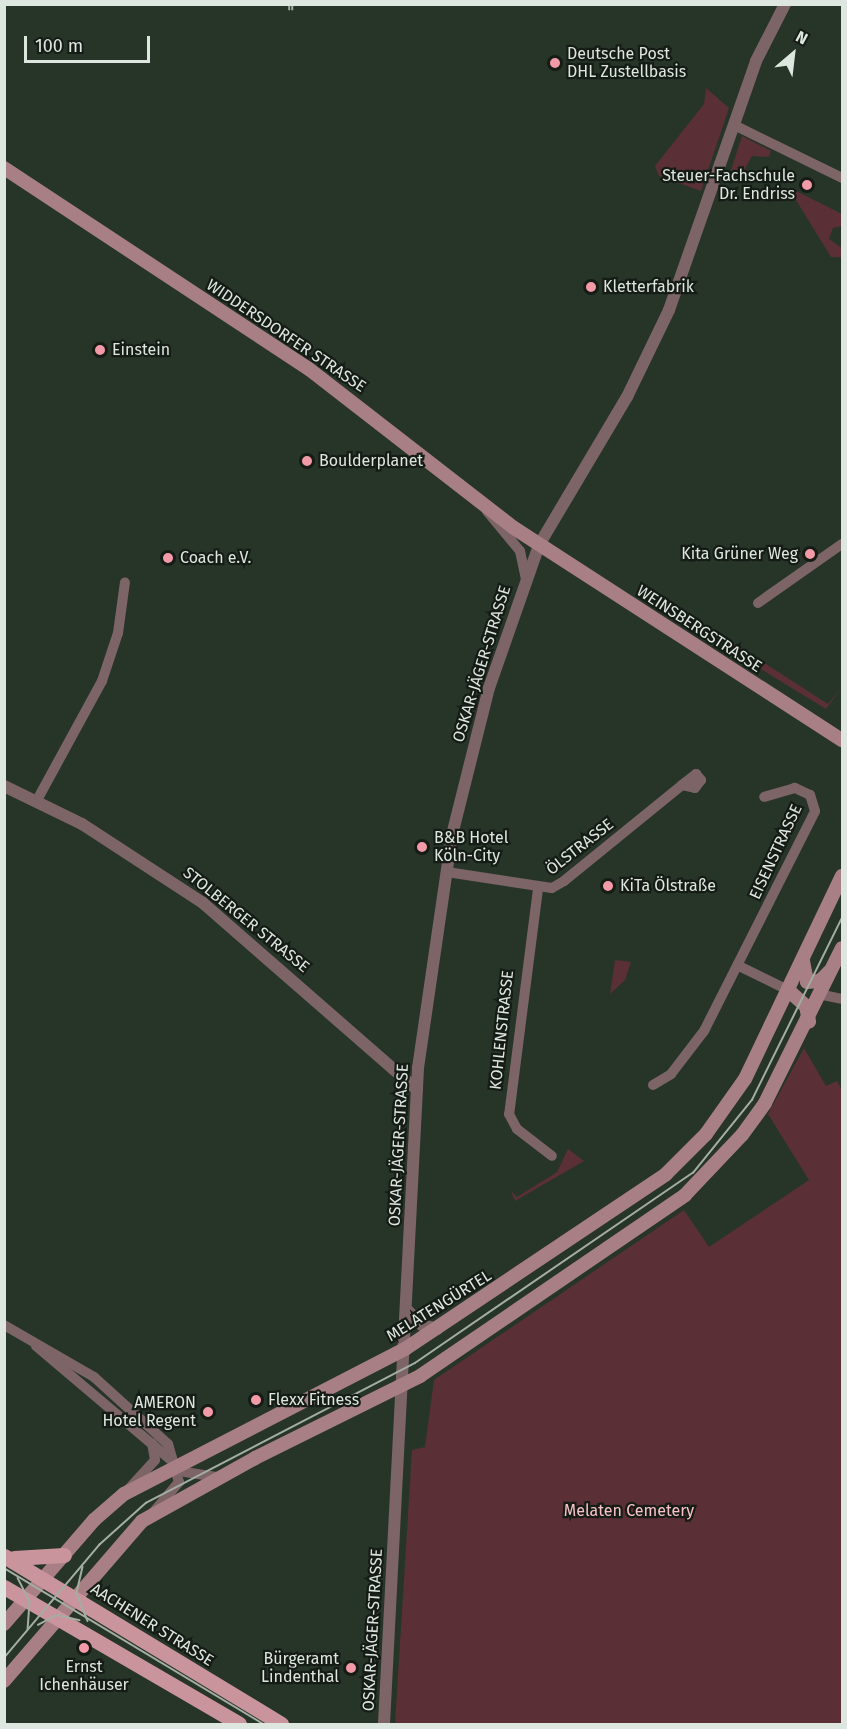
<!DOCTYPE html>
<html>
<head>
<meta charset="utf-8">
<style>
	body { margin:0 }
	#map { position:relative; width:847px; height:1729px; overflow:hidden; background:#273529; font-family:"Fira Sans",sans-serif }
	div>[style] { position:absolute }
	.green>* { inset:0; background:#5a2f36 }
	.minor>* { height:10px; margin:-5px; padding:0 5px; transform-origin:5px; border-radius:5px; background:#7d6467 }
	.tertiary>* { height:12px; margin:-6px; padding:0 6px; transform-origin:6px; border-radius:6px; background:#7d6467 }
	.secondary>* { height:14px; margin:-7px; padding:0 7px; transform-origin:7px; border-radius:7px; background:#a87f85 }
	.primary>* { height:15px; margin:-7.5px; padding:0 7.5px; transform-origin:7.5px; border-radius:7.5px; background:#c9949b }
	.tram>* { height:1.5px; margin:-0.75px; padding:0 0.75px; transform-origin:0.75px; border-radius:0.75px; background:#a3ada4 }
	.rail>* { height:4.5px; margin-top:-2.25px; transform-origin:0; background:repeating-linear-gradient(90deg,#151b15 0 7px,#a3ada4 0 14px); box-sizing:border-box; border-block:2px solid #a3ada4 }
	.dots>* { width:16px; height:16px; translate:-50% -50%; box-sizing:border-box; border:3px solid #151b15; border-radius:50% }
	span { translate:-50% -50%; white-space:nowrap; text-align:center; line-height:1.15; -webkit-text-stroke:4.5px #151b15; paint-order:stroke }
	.poi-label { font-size:16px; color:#dee7df }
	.left { translate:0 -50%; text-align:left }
	.right { translate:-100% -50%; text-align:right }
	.street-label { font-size:16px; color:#dee7df }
	.park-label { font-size:16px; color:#f9c2c9 }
	.frame { position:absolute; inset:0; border:6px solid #dee7df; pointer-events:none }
	.north { position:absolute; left:763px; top:24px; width:60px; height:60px; -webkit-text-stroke:4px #151b15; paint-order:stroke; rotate:28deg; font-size:16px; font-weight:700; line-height:24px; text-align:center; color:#dee7df }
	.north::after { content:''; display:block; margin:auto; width:21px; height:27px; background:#dee7df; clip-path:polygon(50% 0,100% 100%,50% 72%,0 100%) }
	.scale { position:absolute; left:24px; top:36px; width:126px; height:27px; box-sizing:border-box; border:3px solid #dee7df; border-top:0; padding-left:8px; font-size:18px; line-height:21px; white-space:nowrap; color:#dee7df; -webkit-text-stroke:4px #151b15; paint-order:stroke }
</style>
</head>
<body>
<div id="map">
	<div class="green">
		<div style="clip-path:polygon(706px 88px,729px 108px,701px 191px,659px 176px,655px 166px,704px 104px)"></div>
		<div style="clip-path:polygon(742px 136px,771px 151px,769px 157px,752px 156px,742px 174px,731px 170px)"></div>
		<div style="clip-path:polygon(788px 187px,842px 214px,842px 226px,833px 228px,829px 239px,842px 248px,842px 257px,831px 257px)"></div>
		<div style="clip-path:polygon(733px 643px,828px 704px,842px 687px,826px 709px,730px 650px)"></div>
		<div style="clip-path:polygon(615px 960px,631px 962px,625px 980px,610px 994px)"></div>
		<div style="clip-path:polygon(804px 1048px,826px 1086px,837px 1081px,842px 1090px,842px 1724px,395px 1724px,412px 1450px,425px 1447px,434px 1380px,684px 1210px,709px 1247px,809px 1180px,768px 1114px)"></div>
		<div style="clip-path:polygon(568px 1149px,584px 1161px,515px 1201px,511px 1191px,517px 1197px,557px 1172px)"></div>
	</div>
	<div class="minor">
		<div style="left:734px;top:125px;width:120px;rotate:26.1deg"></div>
		<div style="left:487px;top:511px;width:52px;rotate:50.5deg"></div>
		<div style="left:520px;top:551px;width:29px;rotate:78deg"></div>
		<div style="left:758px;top:603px;width:103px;rotate:-35.1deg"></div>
		<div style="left:36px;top:802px;width:138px;rotate:-61.4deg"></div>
		<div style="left:102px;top:681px;width:51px;rotate:-71.6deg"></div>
		<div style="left:118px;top:633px;width:51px;rotate:-82.2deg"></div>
		<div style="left:447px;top:872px;width:106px;rotate:8.7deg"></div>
		<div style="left:552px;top:888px;width:14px;rotate:-30deg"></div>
		<div style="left:564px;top:881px;width:152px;rotate:-39.1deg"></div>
		<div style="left:682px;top:785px;width:18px;rotate:-38deg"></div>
		<div style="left:696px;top:774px;width:8px;rotate:50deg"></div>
		<div style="left:701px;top:780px;width:10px;rotate:127deg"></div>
		<div style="left:695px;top:788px;width:13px;rotate:-167deg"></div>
		<div style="left:538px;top:889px;width:227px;rotate:97.3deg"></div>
		<div style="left:509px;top:1114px;width:17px;rotate:62deg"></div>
		<div style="left:517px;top:1129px;width:44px;rotate:37.6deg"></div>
		<div style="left:739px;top:966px;width:55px;rotate:26.1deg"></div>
		<div style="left:823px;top:995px;width:19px;rotate:12deg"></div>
		<div style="left:653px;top:1085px;width:21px;rotate:-31deg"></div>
		<div style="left:671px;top:1074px;width:54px;rotate:-52.5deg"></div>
		<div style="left:704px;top:1031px;width:246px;rotate:-63.2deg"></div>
		<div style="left:815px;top:811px;width:17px;rotate:-107deg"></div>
		<div style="left:810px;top:795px;width:17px;rotate:-155deg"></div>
		<div style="left:795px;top:788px;width:32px;rotate:164deg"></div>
		<div style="left:4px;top:1325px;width:104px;rotate:30deg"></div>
		<div style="left:94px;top:1377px;width:100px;rotate:42.2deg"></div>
		<div style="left:168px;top:1444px;width:40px;rotate:74deg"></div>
		<div style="left:179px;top:1482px;width:42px;rotate:130.2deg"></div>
		<div style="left:36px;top:1346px;width:195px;rotate:40.2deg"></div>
		<div style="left:185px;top:1472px;width:33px;rotate:9deg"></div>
		<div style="left:124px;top:1494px;width:46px;rotate:-47.6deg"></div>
		<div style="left:155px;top:1460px;width:17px;rotate:-100deg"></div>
	</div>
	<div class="tertiary">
		<div style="left:4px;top:786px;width:87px;rotate:26deg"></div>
		<div style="left:82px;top:824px;width:145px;rotate:33.1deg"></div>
		<div style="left:203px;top:903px;width:284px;rotate:41.1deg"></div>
		<div style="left:408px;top:1311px;width:20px;rotate:45deg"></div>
		<div style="left:422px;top:1325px;width:16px;rotate:14deg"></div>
		<div style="left:384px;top:1724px;width:657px;rotate:-87.03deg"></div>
		<div style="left:418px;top:1068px;width:235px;rotate:-81.7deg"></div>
		<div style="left:452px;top:835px;width:152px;rotate:-75.9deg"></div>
		<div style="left:489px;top:688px;width:151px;rotate:-70.7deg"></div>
		<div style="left:539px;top:545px;width:172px;rotate:-59.3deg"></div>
		<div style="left:627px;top:397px;width:97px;rotate:-64.2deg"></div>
		<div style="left:669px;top:310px;width:264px;rotate:-70.7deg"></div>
		<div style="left:756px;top:61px;width:64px;rotate:-63deg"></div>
	</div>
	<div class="secondary">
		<div style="left:4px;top:168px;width:365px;rotate:33.4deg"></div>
		<div style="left:309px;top:369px;width:259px;rotate:37.8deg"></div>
		<div style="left:514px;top:528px;width:391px;rotate:32.9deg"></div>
		<div style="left:803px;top:961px;width:21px;rotate:79deg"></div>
		<div style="left:807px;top:982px;width:13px;rotate:-4deg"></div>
		<div style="left:820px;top:981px;width:13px;rotate:-45deg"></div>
		<div style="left:788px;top:990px;width:24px;rotate:42deg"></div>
		<div style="left:806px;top:1006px;width:16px;rotate:79deg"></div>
		<div style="left:4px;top:1624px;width:138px;rotate:-49.1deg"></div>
		<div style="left:94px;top:1520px;width:40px;rotate:-41deg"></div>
		<div style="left:124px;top:1494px;width:316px;rotate:-27.3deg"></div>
		<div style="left:405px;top:1349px;width:314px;rotate:-33.8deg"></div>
		<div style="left:666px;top:1174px;width:57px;rotate:-45deg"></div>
		<div style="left:706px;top:1134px;width:67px;rotate:-54.7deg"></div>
		<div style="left:745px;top:1079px;width:225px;rotate:-64.5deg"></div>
		<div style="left:4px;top:1681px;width:211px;rotate:-49.2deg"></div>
		<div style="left:142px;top:1521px;width:129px;rotate:-29.1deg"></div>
		<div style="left:255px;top:1458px;width:184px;rotate:-26.4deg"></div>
		<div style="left:420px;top:1376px;width:321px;rotate:-34.3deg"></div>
		<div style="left:685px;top:1195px;width:83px;rotate:-46.5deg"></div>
		<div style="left:742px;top:1135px;width:39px;rotate:-54deg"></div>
		<div style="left:765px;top:1103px;width:173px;rotate:-63.6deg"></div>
	</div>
	<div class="primary">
		<div style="left:4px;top:1556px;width:324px;rotate:31.2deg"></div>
		<div style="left:14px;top:1558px;width:50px;rotate:-3.4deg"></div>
		<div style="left:4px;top:1587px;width:272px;rotate:30.2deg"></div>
	</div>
	<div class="tram">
		<div style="left:83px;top:1567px;width:28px;rotate:103deg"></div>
		<div style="left:77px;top:1594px;width:29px;rotate:68deg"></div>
		<div style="left:4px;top:1568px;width:303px;rotate:31deg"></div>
		<div style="left:18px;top:1578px;width:27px;rotate:63deg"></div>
		<div style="left:30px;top:1602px;width:27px;rotate:94deg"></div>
		<div style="left:38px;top:1625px;width:21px;rotate:-28deg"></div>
		<div style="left:57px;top:1615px;width:23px;rotate:13deg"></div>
		<div style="left:4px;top:1658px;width:148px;rotate:-49.9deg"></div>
		<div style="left:99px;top:1545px;width:63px;rotate:-41.8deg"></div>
		<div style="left:146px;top:1503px;width:303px;rotate:-27.5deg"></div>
		<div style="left:415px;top:1363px;width:337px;rotate:-34.4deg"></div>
		<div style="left:693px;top:1173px;width:94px;rotate:-51.1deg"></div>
		<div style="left:752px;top:1100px;width:203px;rotate:-63.7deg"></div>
	</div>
	<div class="rail">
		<div style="left:291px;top:4px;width:6px;rotate:90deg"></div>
	</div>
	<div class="dots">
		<div style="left:555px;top:63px;background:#f39aa8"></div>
		<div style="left:807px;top:185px;background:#f39aa8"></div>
		<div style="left:591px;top:287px;background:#f39aa8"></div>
		<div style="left:100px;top:350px;background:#f39aa8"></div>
		<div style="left:307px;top:461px;background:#f39aa8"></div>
		<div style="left:810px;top:554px;background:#f39aa8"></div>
		<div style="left:168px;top:558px;background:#f39aa8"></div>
		<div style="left:422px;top:847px;background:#f39aa8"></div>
		<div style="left:608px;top:886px;background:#f39aa8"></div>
		<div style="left:256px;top:1400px;background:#f39aa8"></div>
		<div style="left:208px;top:1412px;background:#f39aa8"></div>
		<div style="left:84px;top:1648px;background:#f39aa8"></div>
		<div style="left:351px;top:1668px;background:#f39aa8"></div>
	</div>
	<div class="poi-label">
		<span class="left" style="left:567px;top:63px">Deutsche Post<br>DHL Zustellbasis</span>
		<span class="right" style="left:795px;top:185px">Steuer-Fachschule<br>Dr. Endriss</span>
		<span class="left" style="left:603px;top:287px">Kletterfabrik</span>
		<span class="left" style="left:112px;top:350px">Einstein</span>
		<span class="left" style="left:319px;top:461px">Boulderplanet</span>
		<span class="right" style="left:798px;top:554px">Kita Grüner Weg</span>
		<span class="left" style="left:180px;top:558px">Coach e.V.</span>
		<span class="left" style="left:434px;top:847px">B&amp;B Hotel<br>Köln-City</span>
		<span class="left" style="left:620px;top:886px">KiTa Ölstraße</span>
		<span class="left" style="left:268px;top:1400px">Flexx Fitness</span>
		<span class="right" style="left:196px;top:1412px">AMERON<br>Hotel Regent</span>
		<span class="right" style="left:339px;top:1668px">Bürgeramt<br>Lindenthal</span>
		<span style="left:84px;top:1676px">Ernst<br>Ichenhäuser</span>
	</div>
	<div class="street-label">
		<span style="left:286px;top:336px;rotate:34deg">WIDDERSDORFER STRASSE</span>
		<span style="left:699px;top:629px;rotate:33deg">WEINSBERGSTRASSE</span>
		<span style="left:482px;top:664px;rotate:-73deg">OSKAR-JÄGER-STRASSE</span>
		<span style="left:580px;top:847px;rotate:-38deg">ÖLSTRASSE</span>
		<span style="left:776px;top:852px;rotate:-65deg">EISENSTRASSE</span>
		<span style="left:246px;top:920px;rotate:39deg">STOLBERGER STRASSE</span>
		<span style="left:502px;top:1030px;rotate:-84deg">KOHLENSTRASSE</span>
		<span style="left:399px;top:1145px;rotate:-87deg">OSKAR-JÄGER-STRASSE</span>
		<span style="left:439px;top:1306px;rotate:-32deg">MELATENGÜRTEL</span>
		<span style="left:152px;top:1625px;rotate:32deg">AACHENER STRASSE</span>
		<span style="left:373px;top:1630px;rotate:-87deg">OSKAR-JÄGER-STRASSE</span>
	</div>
	<div class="park-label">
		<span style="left:629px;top:1511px">Melaten Cemetery</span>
	</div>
	<div class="frame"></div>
	<div class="north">N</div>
	<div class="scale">100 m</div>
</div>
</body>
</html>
